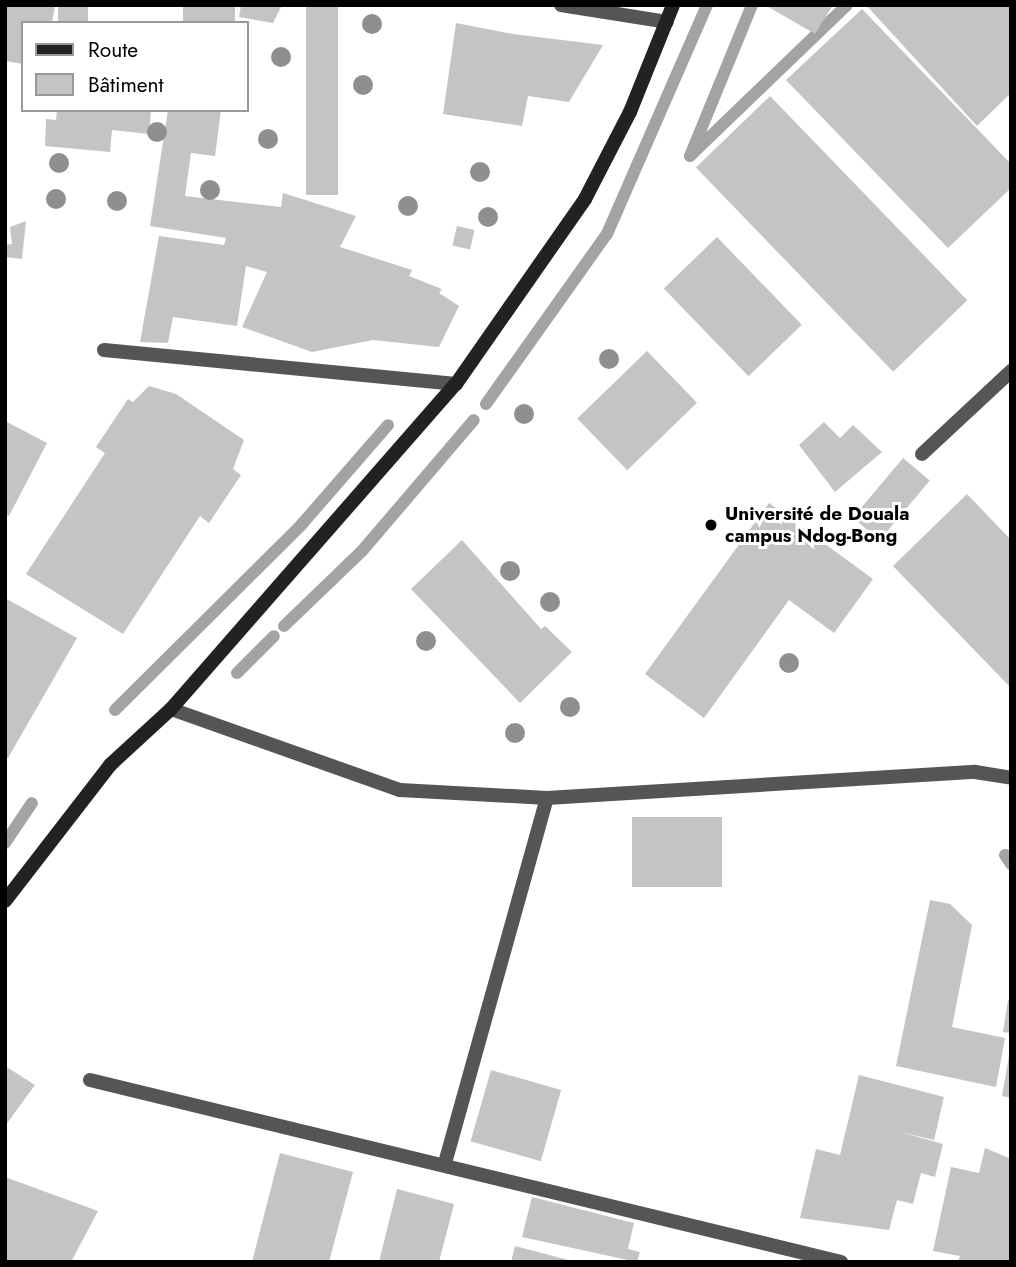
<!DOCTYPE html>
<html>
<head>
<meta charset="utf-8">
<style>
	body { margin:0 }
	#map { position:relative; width:1016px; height:1267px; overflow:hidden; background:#fff; font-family:Jost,sans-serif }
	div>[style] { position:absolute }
	.stream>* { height:12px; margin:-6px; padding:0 6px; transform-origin:6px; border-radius:6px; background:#a3a3a3 }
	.building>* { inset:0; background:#c4c4c4; transform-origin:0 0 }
	.street>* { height:14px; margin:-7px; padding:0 7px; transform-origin:7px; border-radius:7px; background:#555 }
	.secondary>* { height:14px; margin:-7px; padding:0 7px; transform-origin:7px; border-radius:7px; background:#222 }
	.trees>* { width:20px; height:20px; margin:-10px; border-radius:50%; background:#8f8f8f }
	.dots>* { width:19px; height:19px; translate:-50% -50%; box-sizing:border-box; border:4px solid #fff; border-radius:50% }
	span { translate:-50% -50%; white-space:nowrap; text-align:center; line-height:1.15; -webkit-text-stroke:6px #fff; paint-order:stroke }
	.poi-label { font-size:19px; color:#000; font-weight:700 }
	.left { translate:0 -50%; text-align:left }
	.frame { position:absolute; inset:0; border:7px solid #000; pointer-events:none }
	.legend { position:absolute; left:21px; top:21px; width:228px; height:91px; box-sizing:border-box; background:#fff; border:2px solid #999; margin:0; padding:9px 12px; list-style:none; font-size:21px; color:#000 }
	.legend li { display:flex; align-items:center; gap:14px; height:35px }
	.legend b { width:35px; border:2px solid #999 }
</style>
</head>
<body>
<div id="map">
	<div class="stream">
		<div style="left:752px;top:5px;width:163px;rotate:112.3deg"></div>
		<div style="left:690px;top:156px;width:218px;rotate:-43.9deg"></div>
		<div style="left:486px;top:404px;width:209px;rotate:-54.6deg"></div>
		<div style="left:607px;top:234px;width:250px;rotate:-66.4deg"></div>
		<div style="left:284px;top:626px;width:108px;rotate:-43.9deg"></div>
		<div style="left:362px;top:551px;width:172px;rotate:-49.5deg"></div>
		<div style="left:237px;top:673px;width:52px;rotate:-45deg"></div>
		<div style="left:115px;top:710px;width:264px;rotate:-44.8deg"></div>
		<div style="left:302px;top:524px;width:131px;rotate:-49deg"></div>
		<div style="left:5px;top:843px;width:48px;rotate:-56deg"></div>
		<div style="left:1005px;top:855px;width:11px;rotate:56deg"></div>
	</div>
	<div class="building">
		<div style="clip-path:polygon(5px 5px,55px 5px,52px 23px,23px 23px,23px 64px,5px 61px)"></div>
		<div style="left:58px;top:5px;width:30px;height:18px"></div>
		<div style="left:183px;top:5px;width:52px;height:18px"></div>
		<div style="clip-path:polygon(241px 5px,282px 5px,273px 23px,239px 17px)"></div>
		<div style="left:306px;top:5px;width:32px;height:190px"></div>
		<div style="clip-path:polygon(765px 5px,833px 5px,815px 34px)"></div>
		<div style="clip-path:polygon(866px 5px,1011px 5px,1011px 93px,977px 126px)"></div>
		<div style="clip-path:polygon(862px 9px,1011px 164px,1011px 188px,948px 248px,786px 80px)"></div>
		<div style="clip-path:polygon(456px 23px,513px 34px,603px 45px,569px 102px,528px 96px,522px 126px,443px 114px)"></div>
		<div style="left:770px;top:96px;width:284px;height:103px;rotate:46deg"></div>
		<div style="clip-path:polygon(57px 110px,151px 110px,149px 134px,112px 130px,110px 152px,45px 146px,46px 119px,56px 120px)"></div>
		<div style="clip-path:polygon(168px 110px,221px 110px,215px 156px,191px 153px,185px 196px,281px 207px,283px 193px,356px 216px,340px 247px,412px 270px,409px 276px,442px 289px,439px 293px,459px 306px,439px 347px,373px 340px,312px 352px,242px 327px,267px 272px,246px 266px,237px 326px,173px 317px,168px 343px,140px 342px,159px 236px,224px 245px,226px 238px,150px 226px)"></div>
		<div style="clip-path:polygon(26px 221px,22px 259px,5px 257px,5px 245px,12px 244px,10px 227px)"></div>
		<div style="left:457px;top:226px;width:18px;height:20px;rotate:13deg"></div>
		<div style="left:717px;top:237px;width:122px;height:74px;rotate:46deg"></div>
		<div style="left:647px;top:351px;width:72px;height:97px;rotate:46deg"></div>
		<div style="clip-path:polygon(149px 386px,176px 394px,244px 440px,233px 469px,241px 475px,209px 523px,200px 516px,123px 634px,26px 574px,105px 453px,96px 447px,128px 399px,133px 402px)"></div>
		<div style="clip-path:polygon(5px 421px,47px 443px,9px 516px,5px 514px)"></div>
		<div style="clip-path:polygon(824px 422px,840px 438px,853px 425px,882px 452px,835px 492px,799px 445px)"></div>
		<div style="left:903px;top:458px;width:35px;height:78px;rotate:40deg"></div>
		<div style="clip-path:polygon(967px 494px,1011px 540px,1011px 688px,893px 566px)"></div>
		<div style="clip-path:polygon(769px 503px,873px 579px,834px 633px,789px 600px,704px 718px,645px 674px)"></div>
		<div style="clip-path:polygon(462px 540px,541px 629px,545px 626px,572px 652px,520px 703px,411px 589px)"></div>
		<div style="clip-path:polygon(5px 598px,77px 638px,8px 758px,5px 756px)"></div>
		<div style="left:632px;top:817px;width:90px;height:70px"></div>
		<div style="clip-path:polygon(930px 900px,950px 904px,972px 925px,952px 1027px,1005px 1038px,996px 1087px,896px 1066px)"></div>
		<div style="clip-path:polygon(1008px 1000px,1011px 1001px,1011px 1033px,1003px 1032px)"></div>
		<div style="clip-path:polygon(1009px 1056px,1011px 1056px,1011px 1098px,1002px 1096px)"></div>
		<div style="clip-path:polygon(5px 1066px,35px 1085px,5px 1126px)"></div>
		<div style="left:491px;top:1070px;width:73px;height:74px;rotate:16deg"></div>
		<div style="clip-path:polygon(859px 1075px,944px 1097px,934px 1140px,900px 1132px,943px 1144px,935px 1177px,921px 1173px,913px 1204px,897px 1200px,889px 1230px,800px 1218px,816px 1149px,840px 1155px)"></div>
		<div style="clip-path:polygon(985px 1148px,1011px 1159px,1011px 1262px,958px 1262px,960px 1256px,933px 1251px,951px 1167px,979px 1173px)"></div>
		<div style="clip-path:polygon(280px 1153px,353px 1172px,329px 1262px,252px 1262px)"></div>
		<div style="clip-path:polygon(5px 1177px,98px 1211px,71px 1262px,5px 1262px)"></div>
		<div style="clip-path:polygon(397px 1189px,454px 1204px,439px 1262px,379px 1262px)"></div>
		<div style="clip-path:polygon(532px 1197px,634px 1223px,628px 1249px,640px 1252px,637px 1262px,522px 1237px)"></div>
		<div style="clip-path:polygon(515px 1246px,572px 1261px,572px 1262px,511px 1262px)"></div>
	</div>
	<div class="street">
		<div style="left:561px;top:5px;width:107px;rotate:9.1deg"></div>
		<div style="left:104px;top:350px;width:354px;rotate:5.5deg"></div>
		<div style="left:922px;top:454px;width:122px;rotate:-43deg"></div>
		<div style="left:171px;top:709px;width:243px;rotate:19.5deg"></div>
		<div style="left:400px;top:790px;width:147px;rotate:3.1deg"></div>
		<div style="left:547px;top:798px;width:429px;rotate:-3.5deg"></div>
		<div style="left:975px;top:772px;width:36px;rotate:9deg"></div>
		<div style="left:90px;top:1080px;width:773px;rotate:13.62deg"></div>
		<div style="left:445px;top:1163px;width:379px;rotate:-74.4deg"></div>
	</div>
	<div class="secondary">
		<div style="left:5px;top:901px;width:172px;rotate:-52.3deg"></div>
		<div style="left:110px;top:765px;width:83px;rotate:-42.6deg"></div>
		<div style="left:171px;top:709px;width:432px;rotate:-48.8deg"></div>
		<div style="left:456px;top:384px;width:226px;rotate:-55.1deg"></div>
		<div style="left:585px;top:199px;width:98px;rotate:-62.7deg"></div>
		<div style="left:630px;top:112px;width:115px;rotate:-68.1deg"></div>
	</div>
	<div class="trees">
		<div style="left:372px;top:24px"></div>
		<div style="left:281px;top:57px"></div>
		<div style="left:363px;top:85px"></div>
		<div style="left:157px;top:132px"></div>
		<div style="left:268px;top:139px"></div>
		<div style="left:59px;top:163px"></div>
		<div style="left:480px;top:172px"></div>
		<div style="left:210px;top:190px"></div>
		<div style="left:56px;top:199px"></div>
		<div style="left:117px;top:201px"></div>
		<div style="left:408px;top:206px"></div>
		<div style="left:488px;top:217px"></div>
		<div style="left:609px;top:359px"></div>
		<div style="left:524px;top:414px"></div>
		<div style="left:510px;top:571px"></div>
		<div style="left:550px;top:602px"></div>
		<div style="left:426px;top:641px"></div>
		<div style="left:789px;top:663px"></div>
		<div style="left:570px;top:707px"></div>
		<div style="left:515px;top:733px"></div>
	</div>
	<div class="dots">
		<div style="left:711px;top:525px;background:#000"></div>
	</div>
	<div class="poi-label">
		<span class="left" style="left:725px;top:525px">Université de Douala<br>campus Ndog-Bong</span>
	</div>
	<div class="frame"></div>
	<ul class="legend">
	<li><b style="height:9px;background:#222"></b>Route</li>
	<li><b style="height:19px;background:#c4c4c4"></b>Bâtiment</li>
	</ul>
</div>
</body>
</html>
